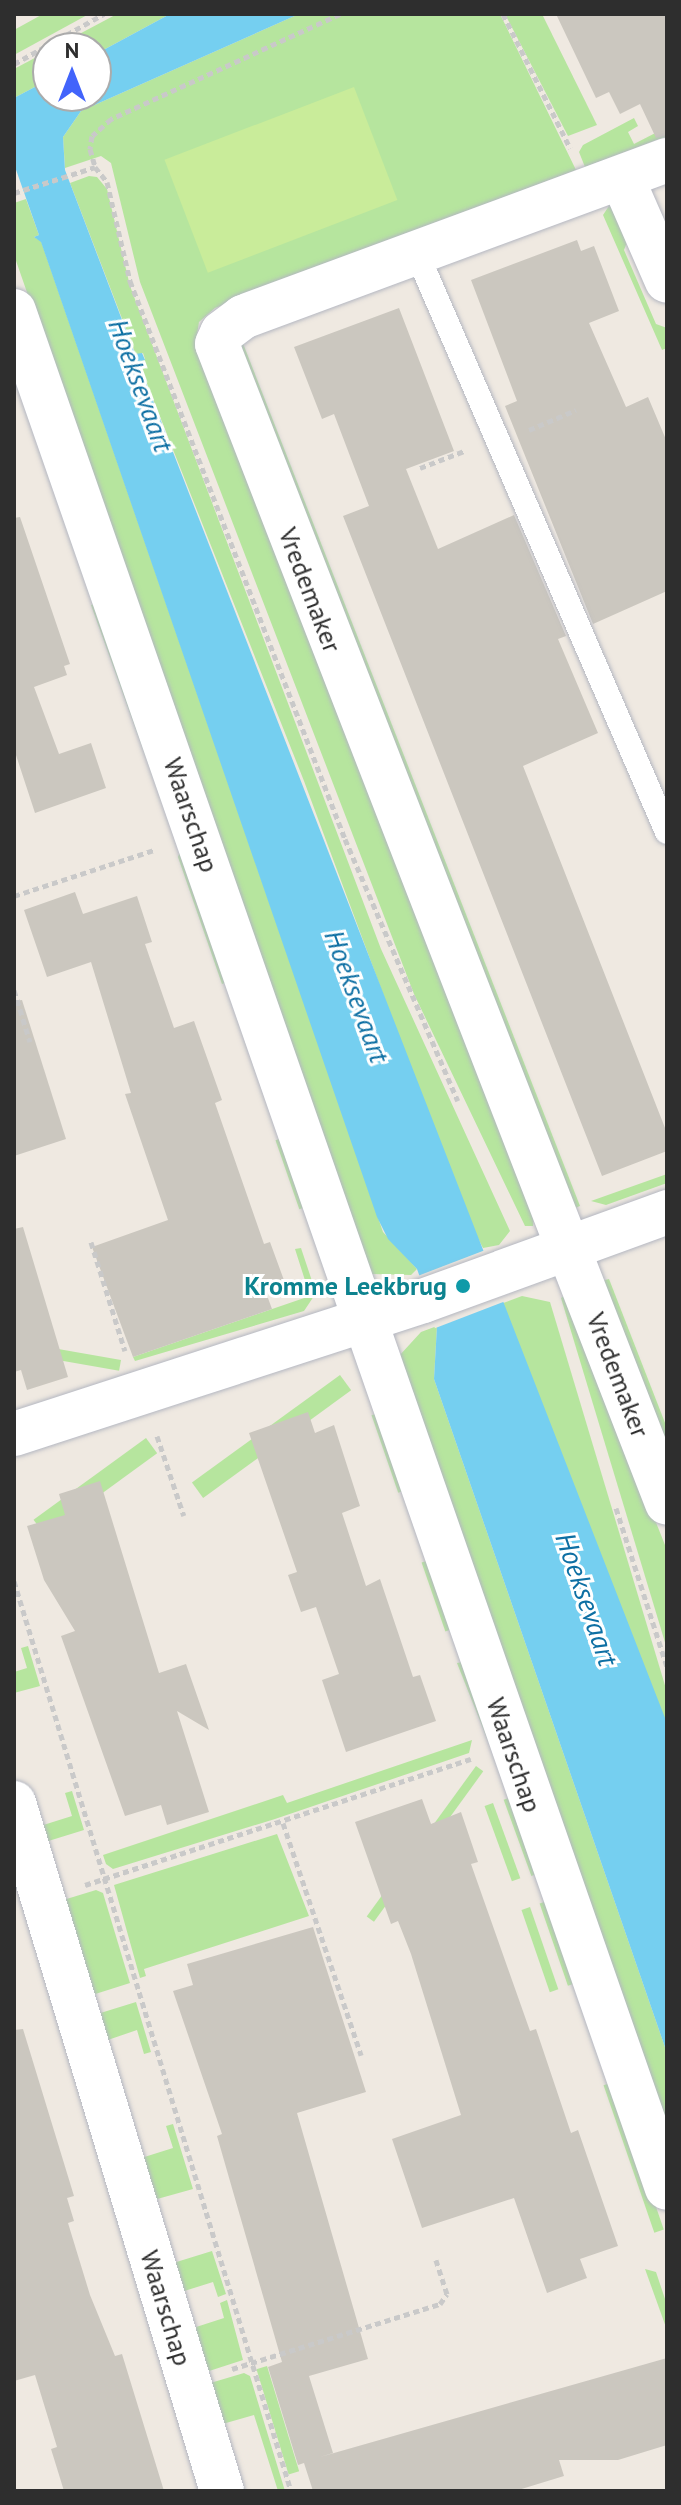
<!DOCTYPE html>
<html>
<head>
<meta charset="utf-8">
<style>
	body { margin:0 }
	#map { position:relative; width:681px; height:2505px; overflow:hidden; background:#efe9e1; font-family:"PT Sans",sans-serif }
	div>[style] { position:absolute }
	.green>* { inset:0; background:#b6e59e; transform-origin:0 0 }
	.pitch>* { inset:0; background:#c9ec9a; transform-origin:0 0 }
	.water>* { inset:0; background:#75cff0 }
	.pier>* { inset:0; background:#efe9e1; transform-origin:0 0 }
	.building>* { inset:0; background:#cbc7bf }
	.path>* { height:5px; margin-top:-2.5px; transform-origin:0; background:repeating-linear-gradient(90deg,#c9c9c9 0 6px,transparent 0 10px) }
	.roads { filter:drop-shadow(0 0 2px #b4b7c1) drop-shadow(0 0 2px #b4b7c1) }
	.lane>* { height:24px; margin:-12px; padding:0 12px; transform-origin:12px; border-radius:12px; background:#fff }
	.street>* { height:44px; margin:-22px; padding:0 22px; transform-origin:22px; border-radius:22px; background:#fff }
	.dots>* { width:22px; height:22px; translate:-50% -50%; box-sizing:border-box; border:4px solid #fff; border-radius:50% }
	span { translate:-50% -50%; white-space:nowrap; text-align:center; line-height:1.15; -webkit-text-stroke:6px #fff; paint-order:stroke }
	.street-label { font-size:26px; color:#2e2e2e }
	.culture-label { font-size:26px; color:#0d838f; font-weight:700 }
	.right { translate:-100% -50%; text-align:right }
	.water-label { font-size:28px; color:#0d6fa3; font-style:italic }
	.frame { position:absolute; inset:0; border:16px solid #2e2e2e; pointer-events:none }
	.north { position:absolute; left:32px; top:32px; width:80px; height:80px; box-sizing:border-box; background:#fff; border:2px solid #ababab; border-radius:50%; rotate:0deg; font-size:22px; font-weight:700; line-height:32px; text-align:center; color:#2e2e2e }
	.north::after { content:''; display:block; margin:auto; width:28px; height:36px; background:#4264fb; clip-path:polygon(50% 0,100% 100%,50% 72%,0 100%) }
</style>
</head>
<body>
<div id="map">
	<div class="green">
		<div style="clip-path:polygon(43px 14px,89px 14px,14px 55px,14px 30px)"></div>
		<div style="clip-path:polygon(117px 14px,170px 14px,96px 54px,96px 48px,53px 48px)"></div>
		<div style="clip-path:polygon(299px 14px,500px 14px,576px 170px,215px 308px,199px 322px,196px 341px,534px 1214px,533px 1226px,525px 1226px,414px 994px,140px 282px,111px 163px,101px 156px,65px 168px,63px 137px,81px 111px)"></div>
		<div style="clip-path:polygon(505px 14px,542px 14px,597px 125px,568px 136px)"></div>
		<div style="clip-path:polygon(48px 51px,48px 80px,14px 98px,14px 69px)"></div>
		<div style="clip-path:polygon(634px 118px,638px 126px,628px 132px,634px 144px,667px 127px,667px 136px,585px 167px,579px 152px,583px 145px)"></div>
		<div style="clip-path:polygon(89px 176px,97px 177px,107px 189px,130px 286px,381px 949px,510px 1231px,499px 1245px,483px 1248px,462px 1207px,304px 781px,138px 361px,145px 359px,143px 353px,136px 355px,70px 183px)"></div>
		<div style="clip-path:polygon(26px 199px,39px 235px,34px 237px,41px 241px,383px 1232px,417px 1269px,411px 1275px,371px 1274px,364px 1261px,14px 255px,14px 203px)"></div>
		<div style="clip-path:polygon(609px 206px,621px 212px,632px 229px,624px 250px,656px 324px,667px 328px,667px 348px,662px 350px,603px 215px)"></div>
		<div style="clip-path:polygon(242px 341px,580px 1206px,575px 1208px,238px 353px)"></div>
		<div style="clip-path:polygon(100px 602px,174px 835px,91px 605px)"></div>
		<div style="clip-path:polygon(181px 849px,231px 981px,222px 984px,178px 857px)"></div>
		<div style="left:285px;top:1137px;width:73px;height:10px;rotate:71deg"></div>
		<div style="clip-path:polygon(667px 1174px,667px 1183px,606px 1205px,591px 1201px)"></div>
		<div style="clip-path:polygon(301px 1248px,316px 1293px,304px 1311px,135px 1361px,133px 1357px,310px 1296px,295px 1249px)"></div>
		<div style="clip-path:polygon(609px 1279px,667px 1428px,667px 1457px,601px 1281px)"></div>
		<div style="clip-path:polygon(565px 1295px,667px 1550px,667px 1649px,561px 1298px)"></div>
		<div style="clip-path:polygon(522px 1296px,550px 1302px,667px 1692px,667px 1801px,485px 1310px)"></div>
		<div style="clip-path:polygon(437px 1326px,434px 1379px,667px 2053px,667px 2133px,399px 1356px,421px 1332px)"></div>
		<div style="left:121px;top:1360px;width:11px;height:113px;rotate:100deg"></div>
		<div style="left:340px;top:1375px;width:19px;height:183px;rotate:54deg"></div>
		<div style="left:381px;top:1412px;width:82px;height:10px;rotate:71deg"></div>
		<div style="left:146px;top:1438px;width:19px;height:139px;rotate:54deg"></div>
		<div style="left:432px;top:1559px;width:73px;height:11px;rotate:71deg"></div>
		<div style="clip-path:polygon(28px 1646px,40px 1686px,14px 1693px,14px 1672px,27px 1668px,21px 1648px)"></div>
		<div style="clip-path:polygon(468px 1661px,490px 1746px,457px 1663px)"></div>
		<div style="clip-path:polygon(472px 1740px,469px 1753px,275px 1819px,113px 1869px,106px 1864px,103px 1855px,283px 1795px,287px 1803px)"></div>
		<div style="left:476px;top:1766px;width:9px;height:186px;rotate:36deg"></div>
		<div style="clip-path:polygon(72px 1791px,84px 1830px,42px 1843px,37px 1827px,72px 1816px,65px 1793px)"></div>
		<div style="left:514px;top:1796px;width:81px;height:11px;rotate:70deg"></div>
		<div style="left:493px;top:1803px;width:80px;height:9px;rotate:70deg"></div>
		<div style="clip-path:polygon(277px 1834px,309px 1916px,144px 1969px,146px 1976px,140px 1978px,114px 1885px)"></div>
		<div style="clip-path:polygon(96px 1890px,103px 1893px,130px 1983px,89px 1996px,60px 1901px)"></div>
		<div style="left:550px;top:1900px;width:87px;height:11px;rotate:71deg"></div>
		<div style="left:530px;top:1907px;width:87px;height:9px;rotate:71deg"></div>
		<div style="clip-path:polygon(136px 2002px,151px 2052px,144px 2054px,137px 2030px,102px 2042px,94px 2015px)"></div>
		<div style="left:613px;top:2082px;width:156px;height:10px;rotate:71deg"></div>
		<div style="clip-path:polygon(173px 2124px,193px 2189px,150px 2201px,138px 2159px,173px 2148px,166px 2126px)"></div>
		<div style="clip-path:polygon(212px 2251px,226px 2294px,218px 2297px,213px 2282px,178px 2293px,170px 2264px)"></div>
		<div style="clip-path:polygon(645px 2269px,656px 2272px,667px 2305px,667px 2330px)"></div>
		<div style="clip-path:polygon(227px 2300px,243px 2360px,203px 2373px,190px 2329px,224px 2318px,220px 2303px)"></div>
		<div style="left:267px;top:2366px;width:110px;height:11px;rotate:73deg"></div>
		<div style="clip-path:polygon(244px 2373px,250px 2376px,285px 2491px,278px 2491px,254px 2415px,219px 2425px,207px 2384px)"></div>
	</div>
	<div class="pitch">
		<div style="left:354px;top:87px;width:121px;height:203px;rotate:69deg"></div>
	</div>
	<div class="water">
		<div style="clip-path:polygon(170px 14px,299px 14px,81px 111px,63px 137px,65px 170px,135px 354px,142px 353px,145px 360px,138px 362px,667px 1723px,667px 2053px,434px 1379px,437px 1326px,417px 1269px,388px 1239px,377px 1217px,41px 242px,34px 237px,39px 235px,14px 164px,14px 98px,48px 80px,48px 96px,96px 96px,96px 54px)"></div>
	</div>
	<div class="pier">
		<div style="left:488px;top:1249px;width:55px;height:78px;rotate:69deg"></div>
	</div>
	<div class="building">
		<div style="clip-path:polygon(556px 14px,667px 14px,667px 136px,656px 138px,640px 104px,620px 114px,609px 92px,596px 98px)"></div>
		<div style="clip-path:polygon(577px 240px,581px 251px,594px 246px,619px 311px,589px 323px,626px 407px,648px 397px,667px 442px,667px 591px,593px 624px,505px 406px,517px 401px,471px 280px)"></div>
		<div style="clip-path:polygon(399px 308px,454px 451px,406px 469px,438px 549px,514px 515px,566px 636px,558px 639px,598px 733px,523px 766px,667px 1133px,667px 1151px,602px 1176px,343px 516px,369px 506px,334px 414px,322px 419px,294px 347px)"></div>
		<div style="clip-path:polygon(20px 517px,70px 664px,64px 666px,67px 675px,34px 687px,59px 754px,91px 743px,106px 788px,35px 813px,14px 749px,14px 518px)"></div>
		<div style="clip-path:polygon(75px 892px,83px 914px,137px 896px,152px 942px,145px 944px,174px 1028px,194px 1021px,222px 1100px,215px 1103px,264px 1244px,270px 1242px,285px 1283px,265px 1290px,272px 1309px,133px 1357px,92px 1247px,168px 1220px,125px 1094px,131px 1093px,91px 962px,47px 977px,24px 910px)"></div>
		<div style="clip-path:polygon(22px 1000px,66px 1139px,14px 1156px,14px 1001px)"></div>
		<div style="clip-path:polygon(23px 1227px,68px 1377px,27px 1390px,21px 1370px,14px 1372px,14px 1229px)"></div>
		<div style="clip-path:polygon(308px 1412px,315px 1433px,334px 1425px,360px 1506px,342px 1513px,366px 1586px,380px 1579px,413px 1677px,420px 1675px,436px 1721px,346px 1752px,322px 1680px,339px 1674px,316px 1607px,301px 1612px,288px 1575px,297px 1572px,249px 1433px)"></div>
		<div style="clip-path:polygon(100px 1481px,159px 1673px,186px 1664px,209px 1730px,177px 1711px,209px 1812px,167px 1825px,161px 1805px,125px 1816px,61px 1636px,75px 1631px,44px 1580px,27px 1526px,65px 1515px,59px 1494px)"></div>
		<div style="clip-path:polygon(422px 1799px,431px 1824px,461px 1812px,478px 1862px,471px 1864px,530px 2031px,536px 2029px,571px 2133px,578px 2130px,618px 2246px,580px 2259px,587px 2278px,547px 2293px,514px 2198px,422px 2228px,392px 2139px,461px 2115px,411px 1954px,398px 1921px,391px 1924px,355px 1822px)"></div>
		<div style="clip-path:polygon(313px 1927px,366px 2092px,297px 2113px,368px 2359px,309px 2376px,333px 2453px,320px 2457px,667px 2358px,667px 2445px,618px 2460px,559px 2460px,564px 2476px,515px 2491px,313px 2491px,304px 2463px,298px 2465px,268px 2367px,282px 2362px,217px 2136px,222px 2134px,173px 1991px,193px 1985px,187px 1964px)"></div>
		<div style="clip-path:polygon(23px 2029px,74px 2196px,67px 2198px,74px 2221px,68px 2223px,90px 2295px,115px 2356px,122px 2354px,164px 2491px,64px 2491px,51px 2449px,57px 2447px,35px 2375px,14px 2381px,14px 2030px)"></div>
	</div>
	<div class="path">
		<div style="left:340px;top:14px;width:252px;rotate:155.4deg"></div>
		<div style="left:111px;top:119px;width:25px;rotate:138deg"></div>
		<div style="left:92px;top:136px;width:13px;rotate:99deg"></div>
		<div style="left:90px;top:149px;width:19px;rotate:74deg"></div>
		<div style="left:95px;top:167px;width:19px;rotate:51deg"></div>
		<div style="left:107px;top:182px;width:102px;rotate:76.9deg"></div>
		<div style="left:130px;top:281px;width:598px;rotate:68.93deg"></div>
		<div style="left:345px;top:839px;width:285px;rotate:66.7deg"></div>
		<div style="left:503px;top:14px;width:150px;rotate:63.4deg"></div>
		<div style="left:14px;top:64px;width:103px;rotate:-29.1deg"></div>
		<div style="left:14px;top:193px;width:85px;rotate:-17.8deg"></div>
		<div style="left:529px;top:430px;width:51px;rotate:-23.1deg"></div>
		<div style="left:420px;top:468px;width:47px;rotate:-21.1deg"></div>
		<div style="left:14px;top:896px;width:147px;rotate:-18.2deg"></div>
		<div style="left:14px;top:990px;width:54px;rotate:72.9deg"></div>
		<div style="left:91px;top:1242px;width:114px;rotate:72.7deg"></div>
		<div style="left:157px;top:1436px;width:84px;rotate:71.4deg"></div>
		<div style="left:616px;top:1508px;width:167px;rotate:72.2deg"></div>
		<div style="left:14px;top:1581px;width:951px;rotate:73.07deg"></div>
		<div style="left:283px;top:1823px;width:245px;rotate:71.4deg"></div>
		<div style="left:85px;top:1885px;width:406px;rotate:-18.1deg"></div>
		<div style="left:232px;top:2369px;width:218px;rotate:-17.4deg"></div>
		<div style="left:440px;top:2304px;width:12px;rotate:-55deg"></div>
		<div style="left:447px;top:2294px;width:36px;rotate:-108deg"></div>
	</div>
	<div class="roads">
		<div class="lane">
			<div style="left:415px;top:249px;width:635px;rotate:66.62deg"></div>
		</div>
		<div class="street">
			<div style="left:667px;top:160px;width:452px;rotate:159.7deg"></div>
			<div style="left:243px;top:317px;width:26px;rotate:143deg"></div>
			<div style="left:222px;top:333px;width:12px;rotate:114deg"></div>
			<div style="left:217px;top:344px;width:1243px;rotate:68.78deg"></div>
			<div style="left:622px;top:178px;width:112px;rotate:66.4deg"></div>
			<div style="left:14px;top:311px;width:1987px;rotate:70.82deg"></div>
			<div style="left:14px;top:1434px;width:430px;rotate:-18deg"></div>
			<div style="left:423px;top:1301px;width:260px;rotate:-20deg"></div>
			<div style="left:14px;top:1803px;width:719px;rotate:73.18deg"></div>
		</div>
	</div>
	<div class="dots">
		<div style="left:463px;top:1286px;background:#0f9aa8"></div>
	</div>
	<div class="street-label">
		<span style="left:310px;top:590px;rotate:69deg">Vredemaker</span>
		<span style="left:191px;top:815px;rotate:71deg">Waarschap</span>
		<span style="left:618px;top:1375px;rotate:69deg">Vredemaker</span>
		<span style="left:514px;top:1755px;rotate:71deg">Waarschap</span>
		<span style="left:166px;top:2308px;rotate:73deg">Waarschap</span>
	</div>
	<div class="culture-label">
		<span class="right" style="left:447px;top:1286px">Kromme Leekbrug</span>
	</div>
	<div class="water-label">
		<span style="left:141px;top:385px;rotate:70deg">Hoeksevaart</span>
		<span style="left:357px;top:996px;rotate:70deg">Hoeksevaart</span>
		<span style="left:587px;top:1599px;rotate:71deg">Hoeksevaart</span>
	</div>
	<div class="frame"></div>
	<div class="north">N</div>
</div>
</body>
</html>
